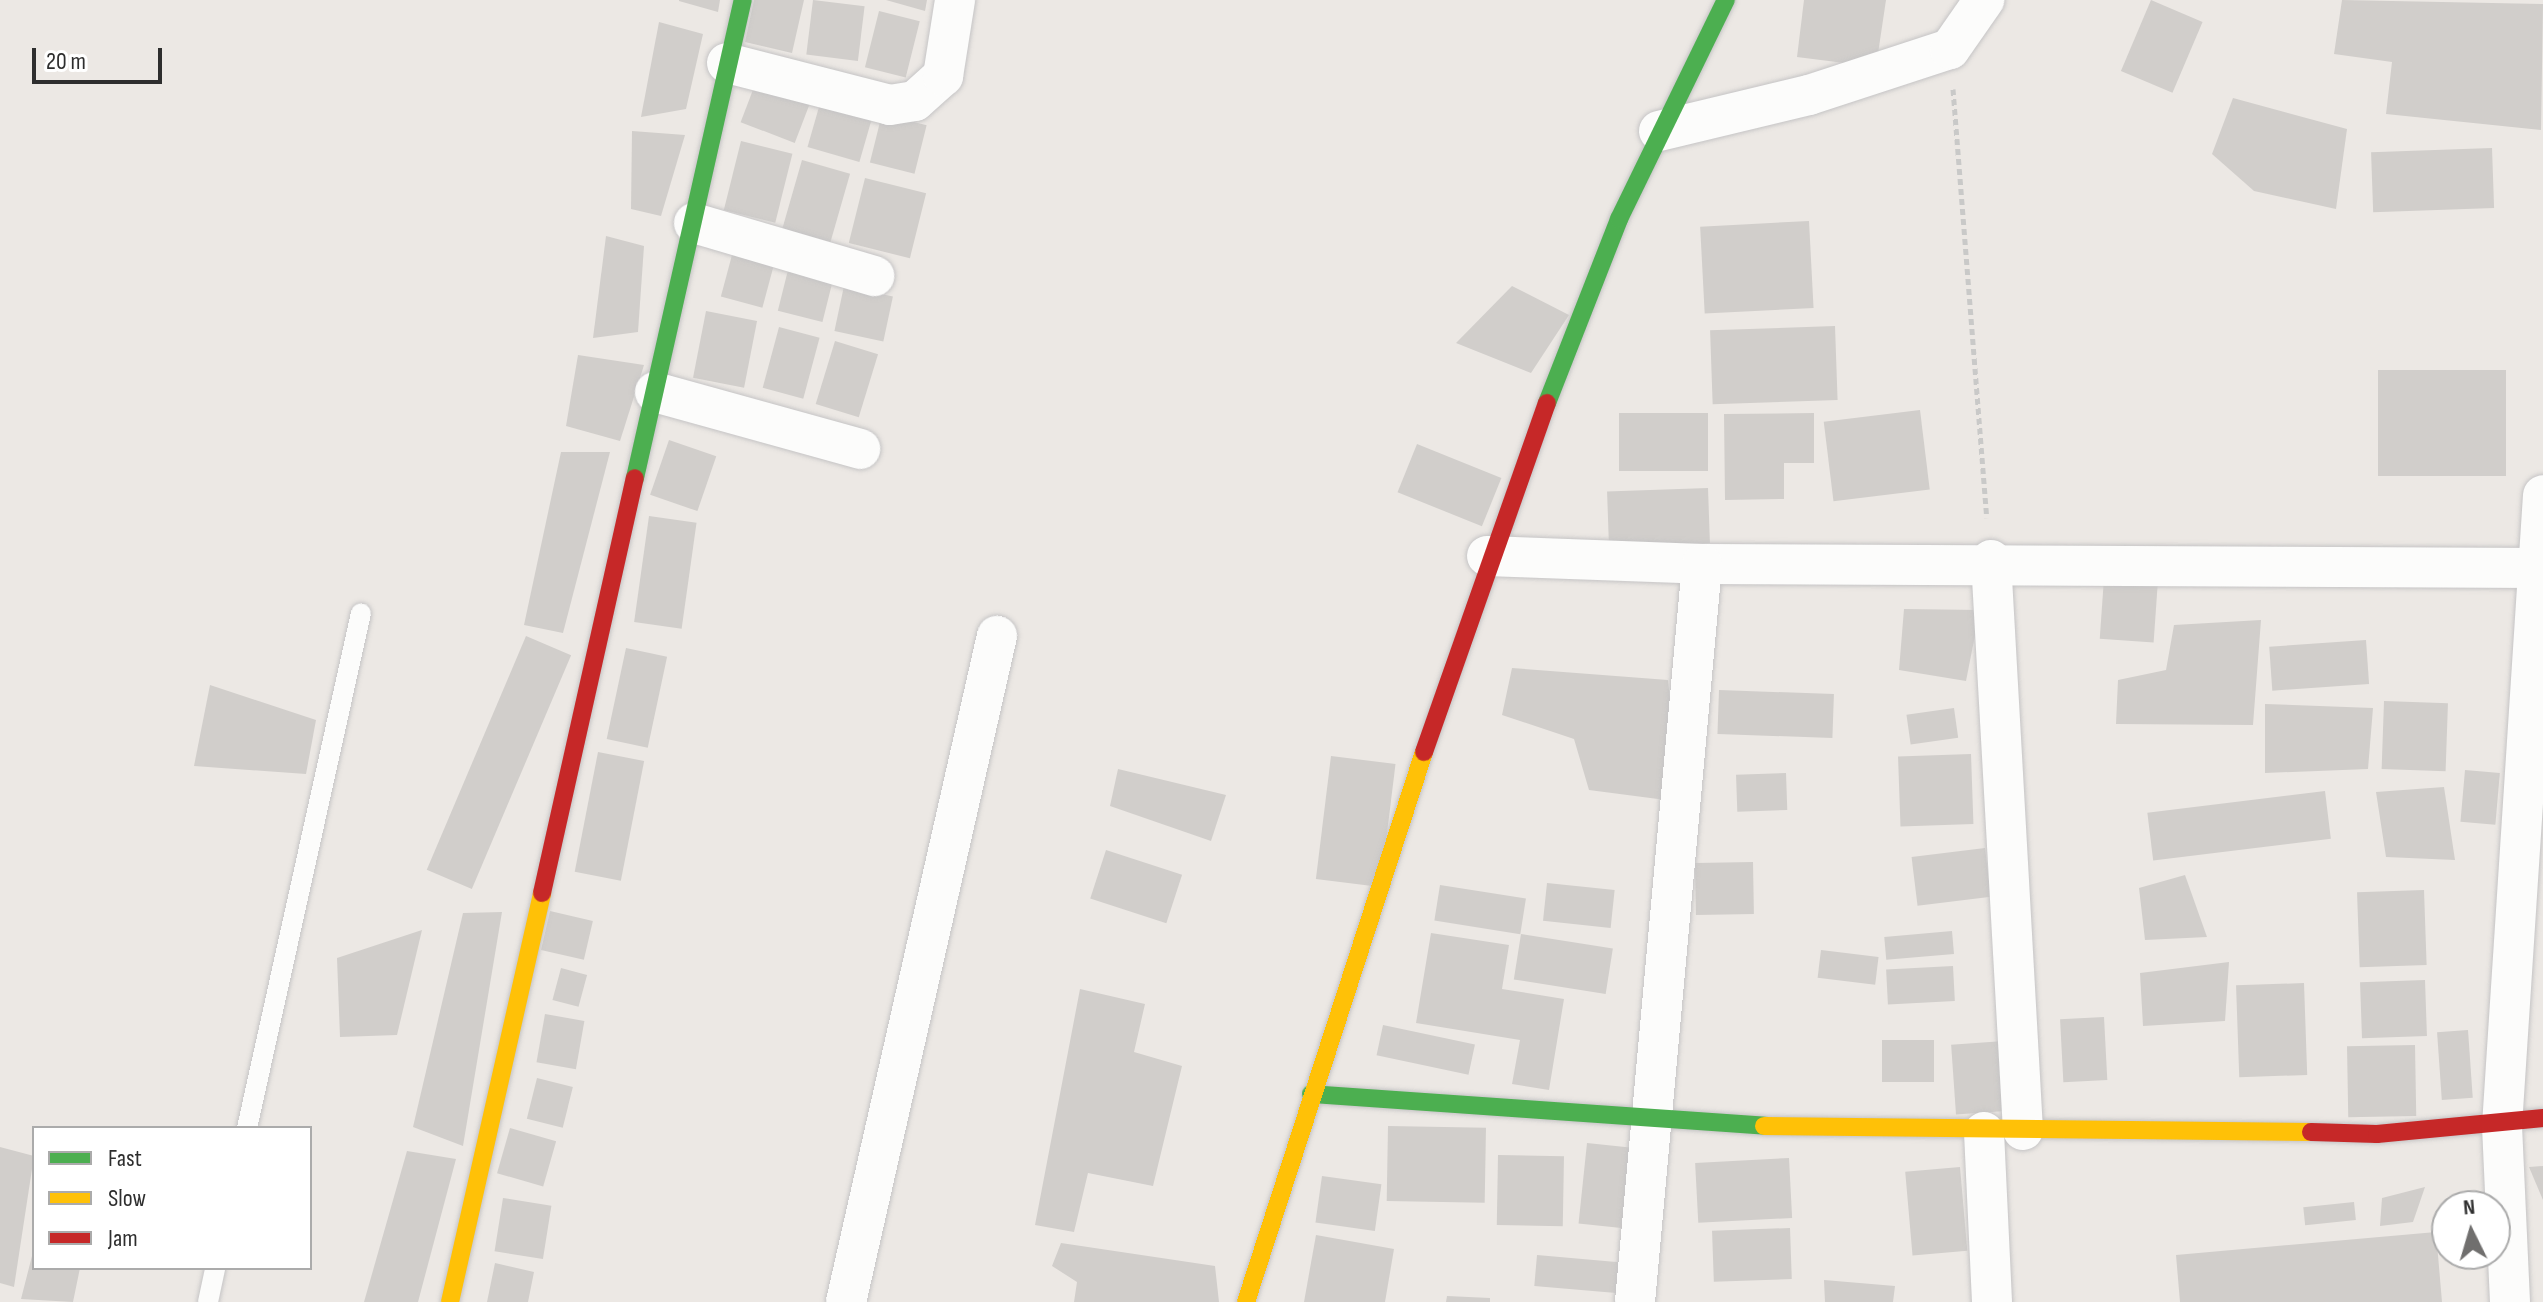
<!DOCTYPE html>
<html>
<head>
<meta charset="utf-8">
<style>
	body { margin:0 }
	#map { position:relative; width:2543px; height:1302px; overflow:hidden; background:#ece8e4; font-family:"Sofia Sans Condensed",sans-serif }
	div>[style] { position:absolute }
	.building>* { inset:0; background:#d1cecb; transform-origin:0 0 }
	.path>* { height:5px; margin-top:-2.5px; transform-origin:0; background:repeating-linear-gradient(90deg,#c9c9c8 0 6px,transparent 0 10px) }
	.roads { filter:drop-shadow(0 0 2px #c5c4c5) drop-shadow(0 0 2px #c5c4c5) }
	.lane>* { height:20px; margin:-10px; padding:0 10px; transform-origin:10px; border-radius:10px; background:#fcfcfb }
	.street>* { height:40px; margin:-20px; padding:0 20px; transform-origin:20px; border-radius:20px; background:#fcfcfb }
	.fast>* { height:18px; margin:-9px; padding:0 9px; transform-origin:9px; border-radius:9px; background:#4caf50 }
	.slow>* { height:18px; margin:-9px; padding:0 9px; transform-origin:9px; border-radius:9px; background:#ffc107 }
	.jam>* { height:18px; margin:-9px; padding:0 9px; transform-origin:9px; border-radius:9px; background:#c62828 }
	span { translate:-50% -50%; white-space:nowrap; text-align:center; line-height:1.15; -webkit-text-stroke:7px #fff; paint-order:stroke }
	.legend { position:absolute; left:32px; top:1126px; width:280px; height:144px; box-sizing:border-box; background:#fff; border:2px solid #ababab; margin:0; padding:10px 14px; list-style:none; font-size:24px; color:#2e2e2e }
	.legend li { display:flex; align-items:center; gap:16px; height:40px }
	.legend b { width:40px; border:2px solid #ababab }
	.north { position:absolute; left:2431px; top:1190px; width:80px; height:80px; box-sizing:border-box; background:#fff; border:2px solid #ababab; border-radius:50%; rotate:355deg; font-size:22px; font-weight:700; line-height:32px; text-align:center; color:#2e2e2e }
	.north::after { content:''; display:block; margin:auto; width:28px; height:36px; background:#706f6e; clip-path:polygon(50% 0,100% 100%,50% 72%,0 100%) }
	.scale { position:absolute; left:32px; top:48px; width:130px; height:36px; box-sizing:border-box; border:4px solid #2e2e2e; border-top:0; padding-left:10px; font-size:24px; line-height:28px; white-space:nowrap; color:#2e2e2e; -webkit-text-stroke:6px #fff; paint-order:stroke }
</style>
</head>
<body>
<div id="map">
	<div class="building">
		<div style="clip-path:polygon(679px 0,720px 0,718px 12px,679px 1px)"></div>
		<div style="clip-path:polygon(754px 0,804px 0,792px 53px,745px 42px)"></div>
		<div style="left:813px;top:0;width:52px;height:55px;rotate:7deg"></div>
		<div style="clip-path:polygon(886px 0,927px 0,925px 11px)"></div>
		<div style="clip-path:polygon(1804px 0,1886px 0,1876px 67px,1797px 57px)"></div>
		<div style="left:2151px;top:0;width:56px;height:77px;rotate:23deg"></div>
		<div style="clip-path:polygon(2342px 0,2543px 4px,2541px 130px,2386px 114px,2392px 62px,2334px 54px)"></div>
		<div style="left:879px;top:11px;width:42px;height:58px;rotate:14deg"></div>
		<div style="clip-path:polygon(659px 22px,703px 34px,686px 109px,641px 117px)"></div>
		<div style="left:756px;top:82px;width:58px;height:43px;rotate:21deg"></div>
		<div style="clip-path:polygon(2233px 98px,2347px 129px,2336px 209px,2254px 191px,2212px 154px)"></div>
		<div style="left:821px;top:100px;width:54px;height:49px;rotate:16deg"></div>
		<div style="left:882px;top:114px;width:46px;height:50px;rotate:14deg"></div>
		<div style="clip-path:polygon(632px 131px,685px 135px,661px 216px,631px 209px)"></div>
		<div style="left:741px;top:141px;width:53px;height:71px;rotate:14deg"></div>
		<div style="left:2492px;top:148px;width:60px;height:121px;rotate:88deg"></div>
		<div style="left:802px;top:160px;width:50px;height:71px;rotate:16deg"></div>
		<div style="left:865px;top:178px;width:63px;height:67px;rotate:14deg"></div>
		<div style="left:1809px;top:221px;width:87px;height:109px;rotate:87deg"></div>
		<div style="clip-path:polygon(606px 236px,644px 246px,638px 332px,593px 338px)"></div>
		<div style="left:732px;top:255px;width:43px;height:43px;rotate:15deg"></div>
		<div style="left:788px;top:270px;width:46px;height:42px;rotate:14deg"></div>
		<div style="left:844px;top:286px;width:50px;height:46px;rotate:12deg"></div>
		<div style="clip-path:polygon(1512px 286px,1569px 315px,1531px 373px,1456px 343px)"></div>
		<div style="left:706px;top:311px;width:52px;height:68px;rotate:11deg"></div>
		<div style="left:1835px;top:326px;width:74px;height:125px;rotate:88deg"></div>
		<div style="left:779px;top:327px;width:42px;height:63px;rotate:15deg"></div>
		<div style="left:835px;top:341px;width:45px;height:66px;rotate:17deg"></div>
		<div style="clip-path:polygon(578px 355px,644px 365px,620px 441px,566px 426px)"></div>
		<div style="left:2378px;top:370px;width:128px;height:106px"></div>
		<div style="left:1920px;top:410px;width:80px;height:97px;rotate:83deg"></div>
		<div style="left:1619px;top:413px;width:89px;height:58px"></div>
		<div style="clip-path:polygon(1814px 413px,1814px 463px,1784px 463px,1784px 499px,1725px 500px,1724px 414px)"></div>
		<div style="left:669px;top:440px;width:50px;height:58px;rotate:19deg"></div>
		<div style="left:1417px;top:444px;width:91px;height:52px;rotate:22deg"></div>
		<div style="clip-path:polygon(561px 452px,610px 452px,563px 633px,524px 625px)"></div>
		<div style="left:1708px;top:488px;width:55px;height:101px;rotate:88deg"></div>
		<div style="left:649px;top:516px;width:48px;height:107px;rotate:8deg"></div>
		<div style="left:2104px;top:578px;width:54px;height:61px;rotate:4deg"></div>
		<div style="clip-path:polygon(1904px 609px,1980px 610px,1966px 681px,1899px 670px)"></div>
		<div style="clip-path:polygon(2261px 620px,2253px 725px,2116px 724px,2118px 680px,2166px 670px,2174px 625px)"></div>
		<div style="left:526px;top:636px;width:49px;height:254px;rotate:23deg"></div>
		<div style="left:2366px;top:640px;width:44px;height:97px;rotate:86deg"></div>
		<div style="left:626px;top:648px;width:42px;height:93px;rotate:12deg"></div>
		<div style="clip-path:polygon(1512px 668px,1668px 680px,1681px 802px,1589px 790px,1574px 739px,1502px 715px)"></div>
		<div style="clip-path:polygon(210px 685px,316px 720px,306px 774px,194px 766px)"></div>
		<div style="left:1719px;top:690px;width:115px;height:44px;rotate:2deg"></div>
		<div style="left:2384px;top:701px;width:64px;height:68px;rotate:2deg"></div>
		<div style="clip-path:polygon(2265px 704px,2373px 708px,2368px 769px,2265px 773px)"></div>
		<div style="left:1954px;top:708px;width:30px;height:48px;rotate:82deg"></div>
		<div style="left:598px;top:752px;width:47px;height:122px;rotate:11deg"></div>
		<div style="left:1971px;top:754px;width:70px;height:73px;rotate:88deg"></div>
		<div style="left:1331px;top:756px;width:65px;height:124px;rotate:7deg"></div>
		<div style="clip-path:polygon(1118px 769px,1226px 795px,1211px 841px,1110px 806px)"></div>
		<div style="left:2465px;top:770px;width:35px;height:52px;rotate:5deg"></div>
		<div style="left:1786px;top:773px;width:37px;height:50px;rotate:88deg"></div>
		<div style="clip-path:polygon(2444px 787px,2455px 860px,2386px 857px,2376px 792px)"></div>
		<div style="left:2325px;top:791px;width:48px;height:179px;rotate:83deg"></div>
		<div style="left:1985px;top:848px;width:49px;height:74px;rotate:83deg"></div>
		<div style="left:1106px;top:850px;width:80px;height:51px;rotate:18deg"></div>
		<div style="left:1753px;top:862px;width:52px;height:58px;rotate:89deg"></div>
		<div style="clip-path:polygon(2185px 875px,2207px 937px,2145px 940px,2139px 888px)"></div>
		<div style="left:1547px;top:883px;width:68px;height:38px;rotate:6deg"></div>
		<div style="left:1440px;top:885px;width:87px;height:36px;rotate:9deg"></div>
		<div style="left:2424px;top:890px;width:75px;height:67px;rotate:88deg"></div>
		<div style="left:550px;top:911px;width:44px;height:40px;rotate:13deg"></div>
		<div style="clip-path:polygon(502px 912px,463px 1146px,413px 1127px,463px 913px)"></div>
		<div style="clip-path:polygon(422px 930px,397px 1035px,340px 1037px,337px 958px)"></div>
		<div style="left:1952px;top:931px;width:23px;height:68px;rotate:85deg"></div>
		<div style="clip-path:polygon(1431px 933px,1509px 945px,1502px 989px,1564px 999px,1549px 1090px,1512px 1084px,1520px 1040px,1416px 1023px)"></div>
		<div style="left:1521px;top:934px;width:93px;height:46px;rotate:9deg"></div>
		<div style="left:1821px;top:950px;width:58px;height:28px;rotate:7deg"></div>
		<div style="clip-path:polygon(2229px 962px,2225px 1021px,2143px 1026px,2140px 973px)"></div>
		<div style="left:1953px;top:966px;width:35px;height:67px;rotate:87deg"></div>
		<div style="left:561px;top:968px;width:27px;height:33px;rotate:15deg"></div>
		<div style="left:2425px;top:980px;width:56px;height:65px;rotate:88deg"></div>
		<div style="left:2304px;top:983px;width:92px;height:68px;rotate:88deg"></div>
		<div style="clip-path:polygon(1080px 989px,1145px 1004px,1134px 1052px,1182px 1066px,1153px 1186px,1088px 1173px,1074px 1232px,1035px 1225px)"></div>
		<div style="left:545px;top:1014px;width:40px;height:49px;rotate:10deg"></div>
		<div style="left:2104px;top:1017px;width:63px;height:44px;rotate:87deg"></div>
		<div style="left:1383px;top:1025px;width:94px;height:31px;rotate:12deg"></div>
		<div style="left:2468px;top:1030px;width:68px;height:31px;rotate:86deg"></div>
		<div style="left:1882px;top:1040px;width:52px;height:42px"></div>
		<div style="left:2004px;top:1041px;width:70px;height:53px;rotate:86deg"></div>
		<div style="left:2415px;top:1045px;width:71px;height:68px;rotate:89deg"></div>
		<div style="left:537px;top:1078px;width:37px;height:42px;rotate:14deg"></div>
		<div style="left:1388px;top:1126px;width:98px;height:75px;rotate:1deg"></div>
		<div style="left:510px;top:1128px;width:48px;height:47px;rotate:16deg"></div>
		<div style="left:1587px;top:1143px;width:55px;height:81px;rotate:6deg"></div>
		<div style="clip-path:polygon(0 1147px,34px 1156px,14px 1287px,0 1283px)"></div>
		<div style="clip-path:polygon(407px 1151px,456px 1159px,418px 1302px,364px 1302px)"></div>
		<div style="left:1498px;top:1155px;width:66px;height:70px;rotate:1deg"></div>
		<div style="left:1789px;top:1158px;width:60px;height:94px;rotate:87deg"></div>
		<div style="clip-path:polygon(2543px 1166px,2543px 1200px,2529px 1167px)"></div>
		<div style="left:1960px;top:1167px;width:84px;height:55px;rotate:85deg"></div>
		<div style="left:1322px;top:1176px;width:60px;height:47px;rotate:8deg"></div>
		<div style="clip-path:polygon(2425px 1187px,2413px 1222px,2380px 1226px,2382px 1198px)"></div>
		<div style="left:503px;top:1198px;width:49px;height:54px;rotate:9deg"></div>
		<div style="left:2354px;top:1202px;width:18px;height:51px;rotate:84deg"></div>
		<div style="left:1790px;top:1228px;width:51px;height:78px;rotate:88deg"></div>
		<div style="clip-path:polygon(2436px 1232px,2442px 1302px,2180px 1302px,2176px 1255px)"></div>
		<div style="clip-path:polygon(1316px 1235px,1394px 1249px,1385px 1302px,1304px 1302px)"></div>
		<div style="clip-path:polygon(1061px 1243px,1215px 1266px,1219px 1302px,1074px 1302px,1077px 1282px,1052px 1266px)"></div>
		<div style="clip-path:polygon(33px 1252px,34px 1268px,80px 1268px,73px 1302px,21px 1299px)"></div>
		<div style="left:1537px;top:1255px;width:88px;height:31px;rotate:5deg"></div>
		<div style="clip-path:polygon(495px 1263px,534px 1272px,528px 1302px,487px 1302px)"></div>
		<div style="clip-path:polygon(1824px 1280px,1895px 1286px,1893px 1302px,1825px 1302px)"></div>
		<div style="clip-path:polygon(1447px 1296px,1490px 1298px,1490px 1302px,1446px 1302px)"></div>
	</div>
	<div class="path">
		<div style="left:1953px;top:89px;width:430px;rotate:85.5deg"></div>
	</div>
	<div class="roads">
		<div class="lane">
			<div style="left:247px;top:1128px;width:527px;rotate:-77.52deg"></div>
			<div style="left:208px;top:1302px;width:35px;rotate:-78deg"></div>
		</div>
		<div class="street">
			<div style="left:727px;top:63px;width:168px;rotate:14.4deg"></div>
			<div style="left:890px;top:105px;width:25px;rotate:-9deg"></div>
			<div style="left:915px;top:101px;width:38px;rotate:-42deg"></div>
			<div style="left:943px;top:76px;width:77px;rotate:-81deg"></div>
			<div style="left:1659px;top:131px;width:154px;rotate:-13.5deg"></div>
			<div style="left:1809px;top:95px;width:148px;rotate:-18.1deg"></div>
			<div style="left:1950px;top:49px;width:60px;rotate:-55.2deg"></div>
			<div style="left:694px;top:223px;width:188px;rotate:16.4deg"></div>
			<div style="left:655px;top:392px;width:213px;rotate:15.5deg"></div>
			<div style="left:1487px;top:556px;width:215px;rotate:2.1deg"></div>
			<div style="left:1702px;top:564px;width:837px;rotate:0.27deg"></div>
			<div style="left:1991px;top:560px;width:571px;rotate:86.79deg"></div>
			<div style="left:1984px;top:1132px;width:170px;rotate:87.3deg"></div>
			<div style="left:846px;top:1302px;width:683px;rotate:-77.23deg"></div>
			<div style="left:1635px;top:1302px;width:741px;rotate:-84.81deg"></div>
			<div style="left:2510px;top:1302px;width:176px;rotate:-92.6deg"></div>
			<div style="left:2502px;top:1126px;width:632px;rotate:-86.28deg"></div>
		</div>
		<div class="fast">
			<div style="left:1547px;top:403px;width:198px;rotate:-68.6deg"></div>
			<div style="left:1619px;top:219px;width:244px;rotate:-64deg"></div>
			<div style="left:635px;top:478px;width:490px;rotate:-77.3deg"></div>
			<div style="left:1311px;top:1094px;width:454px;rotate:4deg"></div>
		</div>
		<div class="slow">
			<div style="left:1764px;top:1126px;width:547px;rotate:0.63deg"></div>
			<div style="left:450px;top:1302px;width:419px;rotate:-77.3deg"></div>
			<div style="left:1246px;top:1302px;width:578px;rotate:-72.07deg"></div>
		</div>
		<div class="jam">
			<div style="left:1424px;top:752px;width:370px;rotate:-70.6deg"></div>
			<div style="left:542px;top:893px;width:425px;rotate:-77.4deg"></div>
			<div style="left:2311px;top:1132px;width:66px;rotate:1.7deg"></div>
			<div style="left:2377px;top:1134px;width:167px;rotate:-5.5deg"></div>
		</div>
	</div>
	<ul class="legend">
	<li><b style="height:10px;background:#4caf50"></b>Fast</li>
	<li><b style="height:10px;background:#ffc107"></b>Slow</li>
	<li><b style="height:10px;background:#c62828"></b>Jam</li>
	</ul>
	<div class="north">N</div>
	<div class="scale">20 m</div>
</div>
</body>
</html>
